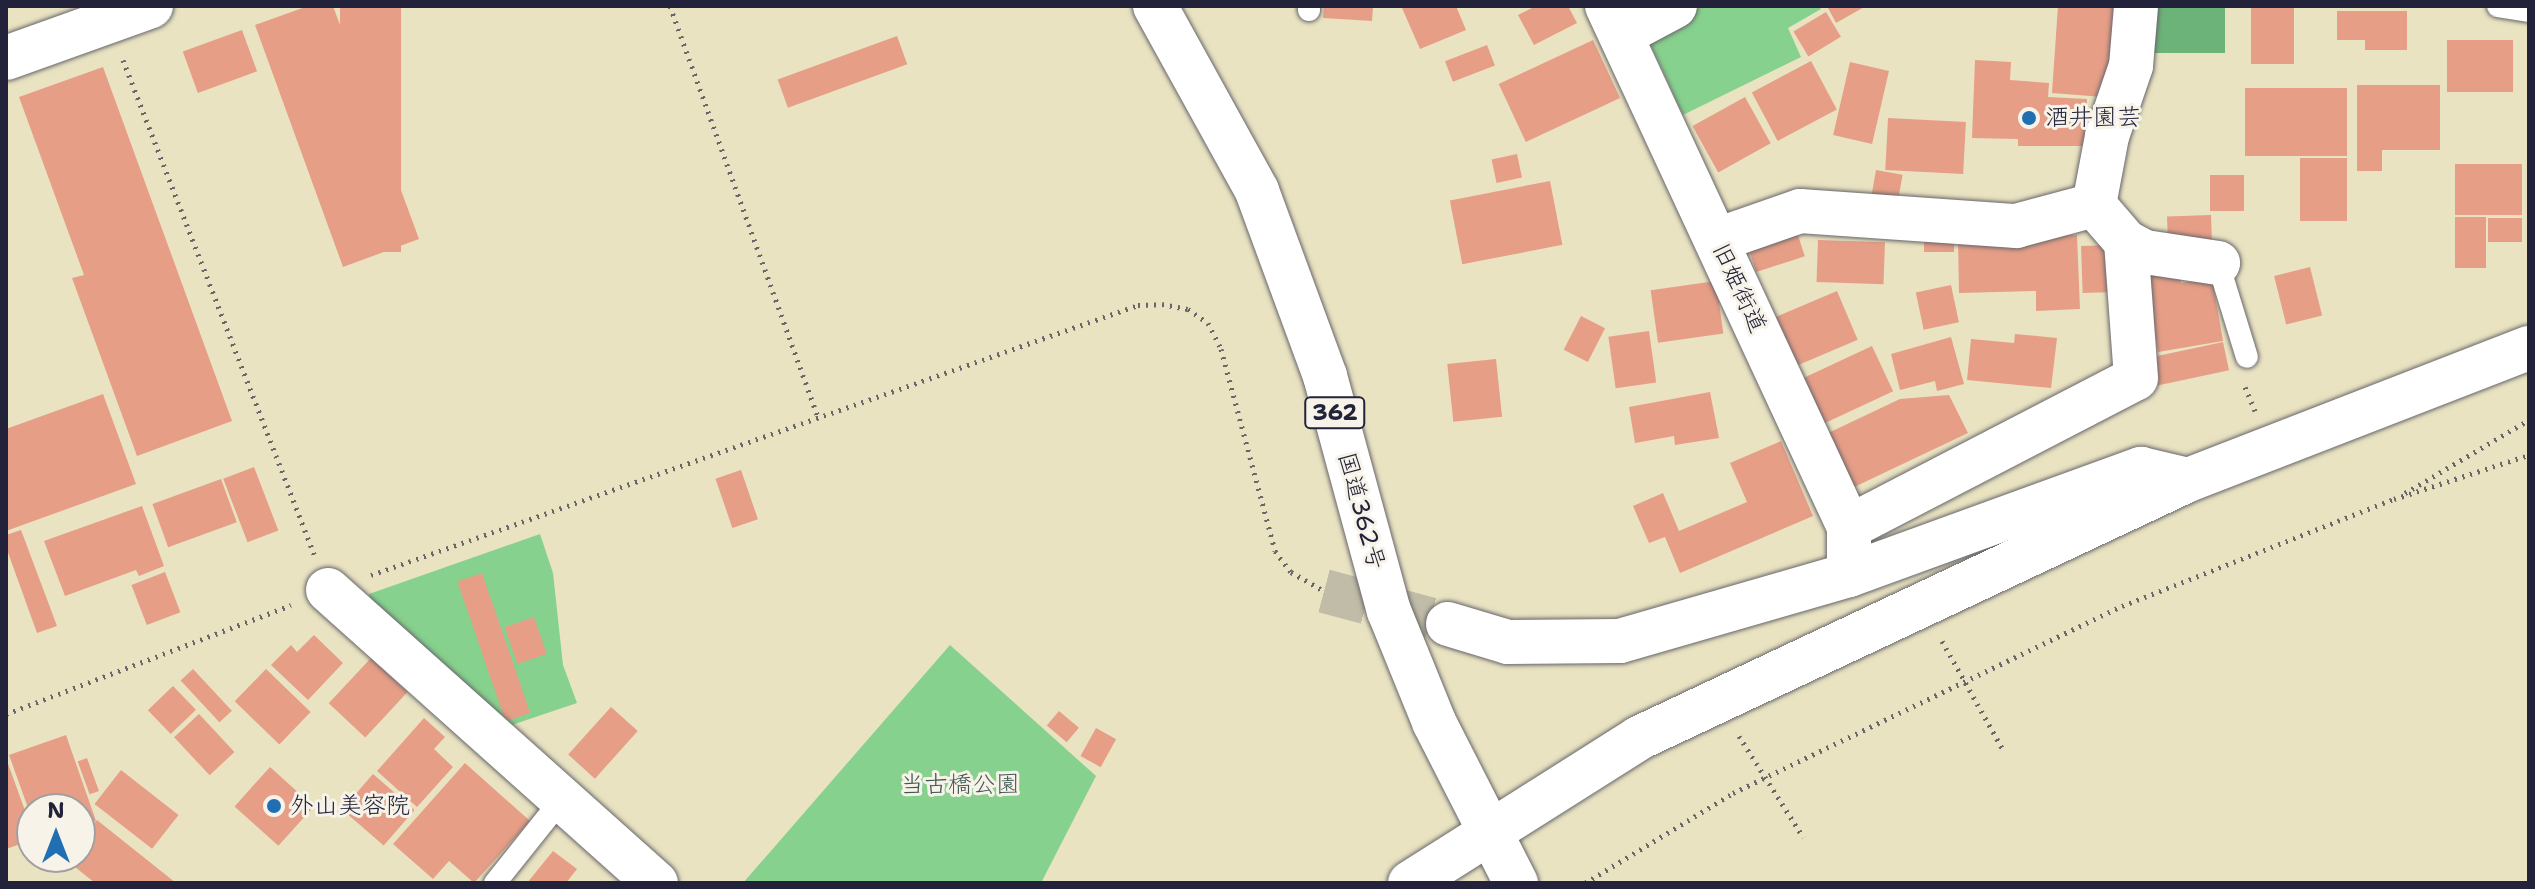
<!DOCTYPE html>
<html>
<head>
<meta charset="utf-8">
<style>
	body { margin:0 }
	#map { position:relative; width:2535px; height:889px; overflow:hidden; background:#e9e3c2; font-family:"Shantell Sans","Klee One",sans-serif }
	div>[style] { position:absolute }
	.green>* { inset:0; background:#86d18e }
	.forest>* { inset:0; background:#6cb379; transform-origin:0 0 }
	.building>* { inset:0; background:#e69e87; transform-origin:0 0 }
	.minor-tunnel>* { height:44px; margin-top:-22px; transform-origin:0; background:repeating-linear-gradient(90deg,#c1bca7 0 44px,transparent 0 66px) }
	.path>* { height:5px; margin-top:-2.5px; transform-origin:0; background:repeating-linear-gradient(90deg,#68666a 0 2px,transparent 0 8px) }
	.roads { filter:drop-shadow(0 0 2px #68666a) drop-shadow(0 0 2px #68666a) }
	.service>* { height:22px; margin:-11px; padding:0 11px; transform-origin:11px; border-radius:11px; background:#fff }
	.minor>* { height:44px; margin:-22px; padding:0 22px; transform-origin:22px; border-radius:22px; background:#fff }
	.secondary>* { height:44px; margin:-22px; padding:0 22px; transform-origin:22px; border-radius:22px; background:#fff }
	.trunk>* { height:44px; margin:-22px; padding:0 22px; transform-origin:22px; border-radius:22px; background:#fff }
	.dots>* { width:22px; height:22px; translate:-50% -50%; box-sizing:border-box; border:4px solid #f7f3e8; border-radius:50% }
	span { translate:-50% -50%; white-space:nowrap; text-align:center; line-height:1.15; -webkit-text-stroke:6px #f7f3e8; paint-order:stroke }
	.shield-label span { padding:2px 6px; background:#f7f3e8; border:2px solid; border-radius:6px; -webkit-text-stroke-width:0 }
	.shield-label { font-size:22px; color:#22223b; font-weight:700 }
	.poi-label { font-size:24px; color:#22223b }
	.left { translate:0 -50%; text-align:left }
	.street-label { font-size:24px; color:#22223b }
	.park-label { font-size:24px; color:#405754 }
	.frame { position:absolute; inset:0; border:8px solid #22223b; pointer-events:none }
	.north { position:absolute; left:16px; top:793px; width:80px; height:80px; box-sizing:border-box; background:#f7f3e8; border:2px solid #a29fa3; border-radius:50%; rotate:0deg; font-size:22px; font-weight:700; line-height:32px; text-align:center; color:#22223b }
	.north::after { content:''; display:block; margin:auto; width:28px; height:36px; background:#1f6fb2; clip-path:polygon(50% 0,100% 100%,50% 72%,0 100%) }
</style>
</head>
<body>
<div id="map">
	<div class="green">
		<div style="clip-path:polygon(1703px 6px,1819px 6px,1821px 9px,1788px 28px,1801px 57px,1683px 115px,1647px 37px)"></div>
		<div style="clip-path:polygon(540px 534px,553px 573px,563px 665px,577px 703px,506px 727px,370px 605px,369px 594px)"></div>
		<div style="clip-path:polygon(950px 645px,1096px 776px,1041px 883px,743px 883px)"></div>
	</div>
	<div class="forest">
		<div style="left:2146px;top:6px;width:79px;height:47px"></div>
	</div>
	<div class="building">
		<div style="clip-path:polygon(308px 6px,333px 6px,419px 239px,343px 267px,255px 25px)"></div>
		<div style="left:340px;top:6px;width:61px;height:246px"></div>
		<div style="clip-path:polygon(1324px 6px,1373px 6px,1372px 21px,1323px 18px)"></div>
		<div style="clip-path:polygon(1456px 6px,1466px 30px,1420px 49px,1402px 8px)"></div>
		<div style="clip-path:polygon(1536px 6px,1568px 6px,1577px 23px,1534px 45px,1518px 15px)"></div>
		<div style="clip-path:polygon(1827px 6px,1866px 6px,1836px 23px)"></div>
		<div style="clip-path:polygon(2058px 6px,2128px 6px,2103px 97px,2052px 93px)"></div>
		<div style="left:2251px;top:6px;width:43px;height:58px"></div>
		<div style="clip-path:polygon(2337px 11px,2407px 11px,2407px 50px,2365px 50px,2365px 40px,2337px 40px)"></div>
		<div style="left:1826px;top:12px;width:29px;height:38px;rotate:59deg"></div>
		<div style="left:242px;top:30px;width:44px;height:63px;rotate:70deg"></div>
		<div style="left:897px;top:36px;width:30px;height:127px;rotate:70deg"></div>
		<div style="left:1593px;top:40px;width:64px;height:104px;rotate:65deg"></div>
		<div style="left:2447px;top:40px;width:66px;height:52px"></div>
		<div style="left:1487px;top:45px;width:22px;height:45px;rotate:69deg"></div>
		<div style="clip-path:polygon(1975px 60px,2011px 62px,2010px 80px,2049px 83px,2048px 97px,2087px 99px,2085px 146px,2018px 146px,2018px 139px,1972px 138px)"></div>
		<div style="left:1811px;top:61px;width:55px;height:67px;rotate:62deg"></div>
		<div style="left:1850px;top:62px;width:40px;height:75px;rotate:13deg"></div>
		<div style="clip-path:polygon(103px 67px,232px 421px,137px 456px,72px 278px,84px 275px,19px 97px)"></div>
		<div style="clip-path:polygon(2357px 85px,2440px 85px,2440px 150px,2382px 150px,2382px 171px,2357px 171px)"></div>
		<div style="left:2347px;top:88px;width:68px;height:102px;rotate:90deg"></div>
		<div style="left:1745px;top:97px;width:53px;height:60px;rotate:61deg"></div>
		<div style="left:1888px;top:118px;width:78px;height:52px;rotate:3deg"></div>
		<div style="left:1517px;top:154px;width:24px;height:26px;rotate:78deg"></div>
		<div style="left:2300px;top:158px;width:47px;height:63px"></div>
		<div style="left:2455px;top:164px;width:67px;height:51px"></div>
		<div style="left:1876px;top:170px;width:27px;height:36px;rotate:10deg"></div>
		<div style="left:2210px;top:175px;width:34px;height:36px"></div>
		<div style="left:1550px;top:181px;width:65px;height:102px;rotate:79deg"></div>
		<div style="left:2211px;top:215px;width:35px;height:44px;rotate:88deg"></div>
		<div style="left:2455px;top:217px;width:31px;height:51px"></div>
		<div style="left:2488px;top:218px;width:34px;height:24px"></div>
		<div style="left:1794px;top:223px;width:35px;height:51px;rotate:72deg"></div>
		<div style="left:1924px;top:235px;width:30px;height:17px"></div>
		<div style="clip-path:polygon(2077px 235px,2080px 309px,2036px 311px,2036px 291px,1959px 293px,1958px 239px)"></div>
		<div style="left:1818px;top:240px;width:67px;height:42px;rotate:2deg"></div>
		<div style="left:2112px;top:245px;width:47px;height:31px;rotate:88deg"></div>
		<div style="left:2310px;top:267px;width:50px;height:37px;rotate:76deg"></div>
		<div style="clip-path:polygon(2179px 269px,2181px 283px,2212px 278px,2223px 341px,2158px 352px,2145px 275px)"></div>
		<div style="left:1716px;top:281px;width:53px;height:66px;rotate:82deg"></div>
		<div style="left:1951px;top:285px;width:38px;height:36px;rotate:78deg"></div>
		<div style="left:1837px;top:291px;width:53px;height:67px;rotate:67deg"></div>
		<div style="left:1581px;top:316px;width:27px;height:38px;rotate:27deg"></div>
		<div style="left:1649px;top:331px;width:52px;height:41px;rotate:82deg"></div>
		<div style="clip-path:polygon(2015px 334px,2057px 338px,2051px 388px,1967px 380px,1971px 339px,2014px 343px)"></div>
		<div style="clip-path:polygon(1951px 337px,1964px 384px,1937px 391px,1935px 381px,1900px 390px,1891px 354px)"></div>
		<div style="left:2223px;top:342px;width:29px;height:78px;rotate:78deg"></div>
		<div style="left:1872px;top:346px;width:50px;height:78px;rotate:65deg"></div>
		<div style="left:1496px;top:359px;width:58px;height:49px;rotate:84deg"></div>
		<div style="clip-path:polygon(1710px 392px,1719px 438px,1675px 445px,1674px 436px,1635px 443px,1629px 407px)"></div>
		<div style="clip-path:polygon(103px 394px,136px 484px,6px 531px,6px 429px)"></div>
		<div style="clip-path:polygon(1949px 395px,1968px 433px,1850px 489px,1824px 435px,1900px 399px)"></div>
		<div style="clip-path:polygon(1781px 441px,1813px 516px,1680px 573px,1665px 537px,1649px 543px,1633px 506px,1663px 493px,1679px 531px,1747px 502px,1730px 463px)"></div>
		<div style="left:254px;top:467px;width:68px;height:33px;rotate:69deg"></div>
		<div style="left:741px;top:470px;width:52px;height:27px;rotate:71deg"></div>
		<div style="left:221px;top:479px;width:46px;height:73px;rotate:70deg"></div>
		<div style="clip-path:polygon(142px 506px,164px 566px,139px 576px,136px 570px,65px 596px,44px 541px)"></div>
		<div style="clip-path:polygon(21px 530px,57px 626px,37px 633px,6px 547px,6px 535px)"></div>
		<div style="left:165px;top:572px;width:43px;height:36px;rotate:69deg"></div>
		<div style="left:482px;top:573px;width:148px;height:26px;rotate:71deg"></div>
		<div style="left:534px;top:617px;width:39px;height:31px;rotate:71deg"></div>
		<div style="clip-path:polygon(314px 635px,343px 663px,308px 700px,271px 665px,291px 645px,297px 652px)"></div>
		<div style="left:371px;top:658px;width:50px;height:62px;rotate:43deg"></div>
		<div style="left:193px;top:669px;width:57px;height:17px;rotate:47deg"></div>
		<div style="left:266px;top:669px;width:62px;height:45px;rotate:44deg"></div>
		<div style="left:173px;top:686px;width:33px;height:35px;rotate:46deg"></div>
		<div style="left:611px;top:707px;width:36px;height:64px;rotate:42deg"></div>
		<div style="left:1059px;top:711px;width:26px;height:19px;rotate:40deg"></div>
		<div style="left:199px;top:714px;width:52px;height:34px;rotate:47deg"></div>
		<div style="clip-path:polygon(424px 718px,445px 737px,434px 749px,453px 767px,417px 807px,377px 771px)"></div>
		<div style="left:1096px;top:728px;width:23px;height:32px;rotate:29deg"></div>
		<div style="clip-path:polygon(66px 735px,96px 821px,80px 826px,80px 809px,32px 809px,32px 819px,9px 755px)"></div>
		<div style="clip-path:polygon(6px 758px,32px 830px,32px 840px,6px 849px)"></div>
		<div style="left:87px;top:758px;width:35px;height:10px;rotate:70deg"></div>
		<div style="clip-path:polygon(465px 763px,530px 821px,474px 883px,449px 861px,433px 879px,393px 844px)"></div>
		<div style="left:270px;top:767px;width:59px;height:53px;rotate:42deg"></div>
		<div style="left:121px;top:770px;width:73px;height:43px;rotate:38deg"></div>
		<div style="left:373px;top:774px;width:55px;height:47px;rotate:41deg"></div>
		<div style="clip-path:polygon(96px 821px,97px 820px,176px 883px,95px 883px,65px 859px,80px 857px,80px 840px)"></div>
		<div style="clip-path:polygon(553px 851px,577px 869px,566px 883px,527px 883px)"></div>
	</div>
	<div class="minor-tunnel">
		<div style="left:1324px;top:591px;width:128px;rotate:14.9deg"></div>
	</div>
	<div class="path">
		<div style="left:670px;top:6px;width:439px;rotate:70.2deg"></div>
		<div style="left:123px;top:60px;width:530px;rotate:68.86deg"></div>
		<div style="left:2245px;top:387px;width:26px;rotate:67deg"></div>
		<div style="left:2405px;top:493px;width:144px;rotate:-30.5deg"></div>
		<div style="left:371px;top:575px;width:813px;rotate:-19.39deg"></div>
		<div style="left:1138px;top:305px;width:24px;rotate:-2deg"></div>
		<div style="left:1162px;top:304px;width:26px;rotate:11deg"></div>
		<div style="left:1188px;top:309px;width:24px;rotate:35deg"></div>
		<div style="left:1208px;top:323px;width:29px;rotate:63deg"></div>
		<div style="left:1221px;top:349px;width:209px;rotate:75deg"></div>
		<div style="left:1275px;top:551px;width:26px;rotate:53deg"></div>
		<div style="left:1291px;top:572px;width:38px;rotate:30deg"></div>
		<div style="left:1942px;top:641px;width:123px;rotate:60.7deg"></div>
		<div style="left:6px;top:714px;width:305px;rotate:-20.9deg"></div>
		<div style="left:1739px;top:736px;width:120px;rotate:57.6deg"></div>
		<div style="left:1585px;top:883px;width:173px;rotate:-31.3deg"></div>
		<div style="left:1733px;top:793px;width:432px;rotate:-25.7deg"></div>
		<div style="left:2122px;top:606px;width:292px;rotate:-21.5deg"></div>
		<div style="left:2394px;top:499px;width:142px;rotate:-18.1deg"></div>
	</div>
	<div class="roads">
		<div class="service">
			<div style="left:1309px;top:6px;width:4px;rotate:90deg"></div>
			<div style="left:2498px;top:6px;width:31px;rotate:9deg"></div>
			<div style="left:2218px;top:263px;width:98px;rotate:72.9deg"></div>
			<div style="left:495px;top:883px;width:107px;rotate:-51.4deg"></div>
		</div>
		<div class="minor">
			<div style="left:1607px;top:6px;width:574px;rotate:65.09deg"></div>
			<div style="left:1849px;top:527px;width:48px;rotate:90deg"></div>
			<div style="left:1623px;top:34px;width:59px;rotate:-28.3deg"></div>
			<div style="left:2094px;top:205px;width:70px;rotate:-79.3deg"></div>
			<div style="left:2107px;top:136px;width:74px;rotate:-71.1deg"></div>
			<div style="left:2131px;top:66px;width:60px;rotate:-85.2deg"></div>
			<div style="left:1717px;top:240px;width:88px;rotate:-19.3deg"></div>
			<div style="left:1800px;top:211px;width:217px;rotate:4deg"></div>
			<div style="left:2016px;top:226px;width:81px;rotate:-15.1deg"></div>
			<div style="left:2094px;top:205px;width:49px;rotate:49.1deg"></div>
			<div style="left:2126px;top:242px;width:21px;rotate:28deg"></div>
			<div style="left:2145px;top:252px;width:74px;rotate:8.6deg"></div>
			<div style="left:1849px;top:527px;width:323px;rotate:-27.4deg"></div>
			<div style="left:2136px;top:378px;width:136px;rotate:-94.2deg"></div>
			<div style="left:328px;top:590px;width:440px;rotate:41.8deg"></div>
			<div style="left:1448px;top:624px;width:63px;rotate:16.7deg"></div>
			<div style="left:1508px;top:642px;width:112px;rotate:-0.5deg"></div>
			<div style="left:1620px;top:641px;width:238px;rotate:-16.1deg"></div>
			<div style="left:1849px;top:575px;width:311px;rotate:-20deg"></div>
			<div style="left:2141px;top:469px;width:48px;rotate:13.2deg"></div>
			<div style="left:1410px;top:883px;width:271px;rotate:-32.3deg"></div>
			<div style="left:1639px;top:738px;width:607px;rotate:-25.17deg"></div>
			<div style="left:2188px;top:480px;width:366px;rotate:-21.2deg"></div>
		</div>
		<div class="secondary">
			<div style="left:6px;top:58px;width:154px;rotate:-19.7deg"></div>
		</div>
		<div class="trunk">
			<div style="left:1155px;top:6px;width:211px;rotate:61.1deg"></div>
			<div style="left:1257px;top:191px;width:197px;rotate:69.8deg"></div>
			<div style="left:1325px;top:376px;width:244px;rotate:74.8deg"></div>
			<div style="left:1389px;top:611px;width:120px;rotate:67.9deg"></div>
			<div style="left:1434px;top:722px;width:181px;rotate:63deg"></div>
		</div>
	</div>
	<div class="dots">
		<div style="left:2029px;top:118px;background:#1f6fb2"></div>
		<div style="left:274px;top:806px;background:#1f6fb2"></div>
	</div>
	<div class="shield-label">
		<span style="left:1335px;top:413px">362</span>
	</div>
	<div class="poi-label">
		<span class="left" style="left:2045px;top:118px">酒井園芸</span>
		<span class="left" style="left:290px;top:806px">外山美容院</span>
	</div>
	<div class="street-label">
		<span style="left:1739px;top:288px;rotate:65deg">旧姫街道</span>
		<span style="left:1361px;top:511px;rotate:75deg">国道362号</span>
	</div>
	<div class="park-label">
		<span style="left:960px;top:785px">当古橋公園</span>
	</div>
	<div class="frame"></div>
	<div class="north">N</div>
</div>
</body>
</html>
